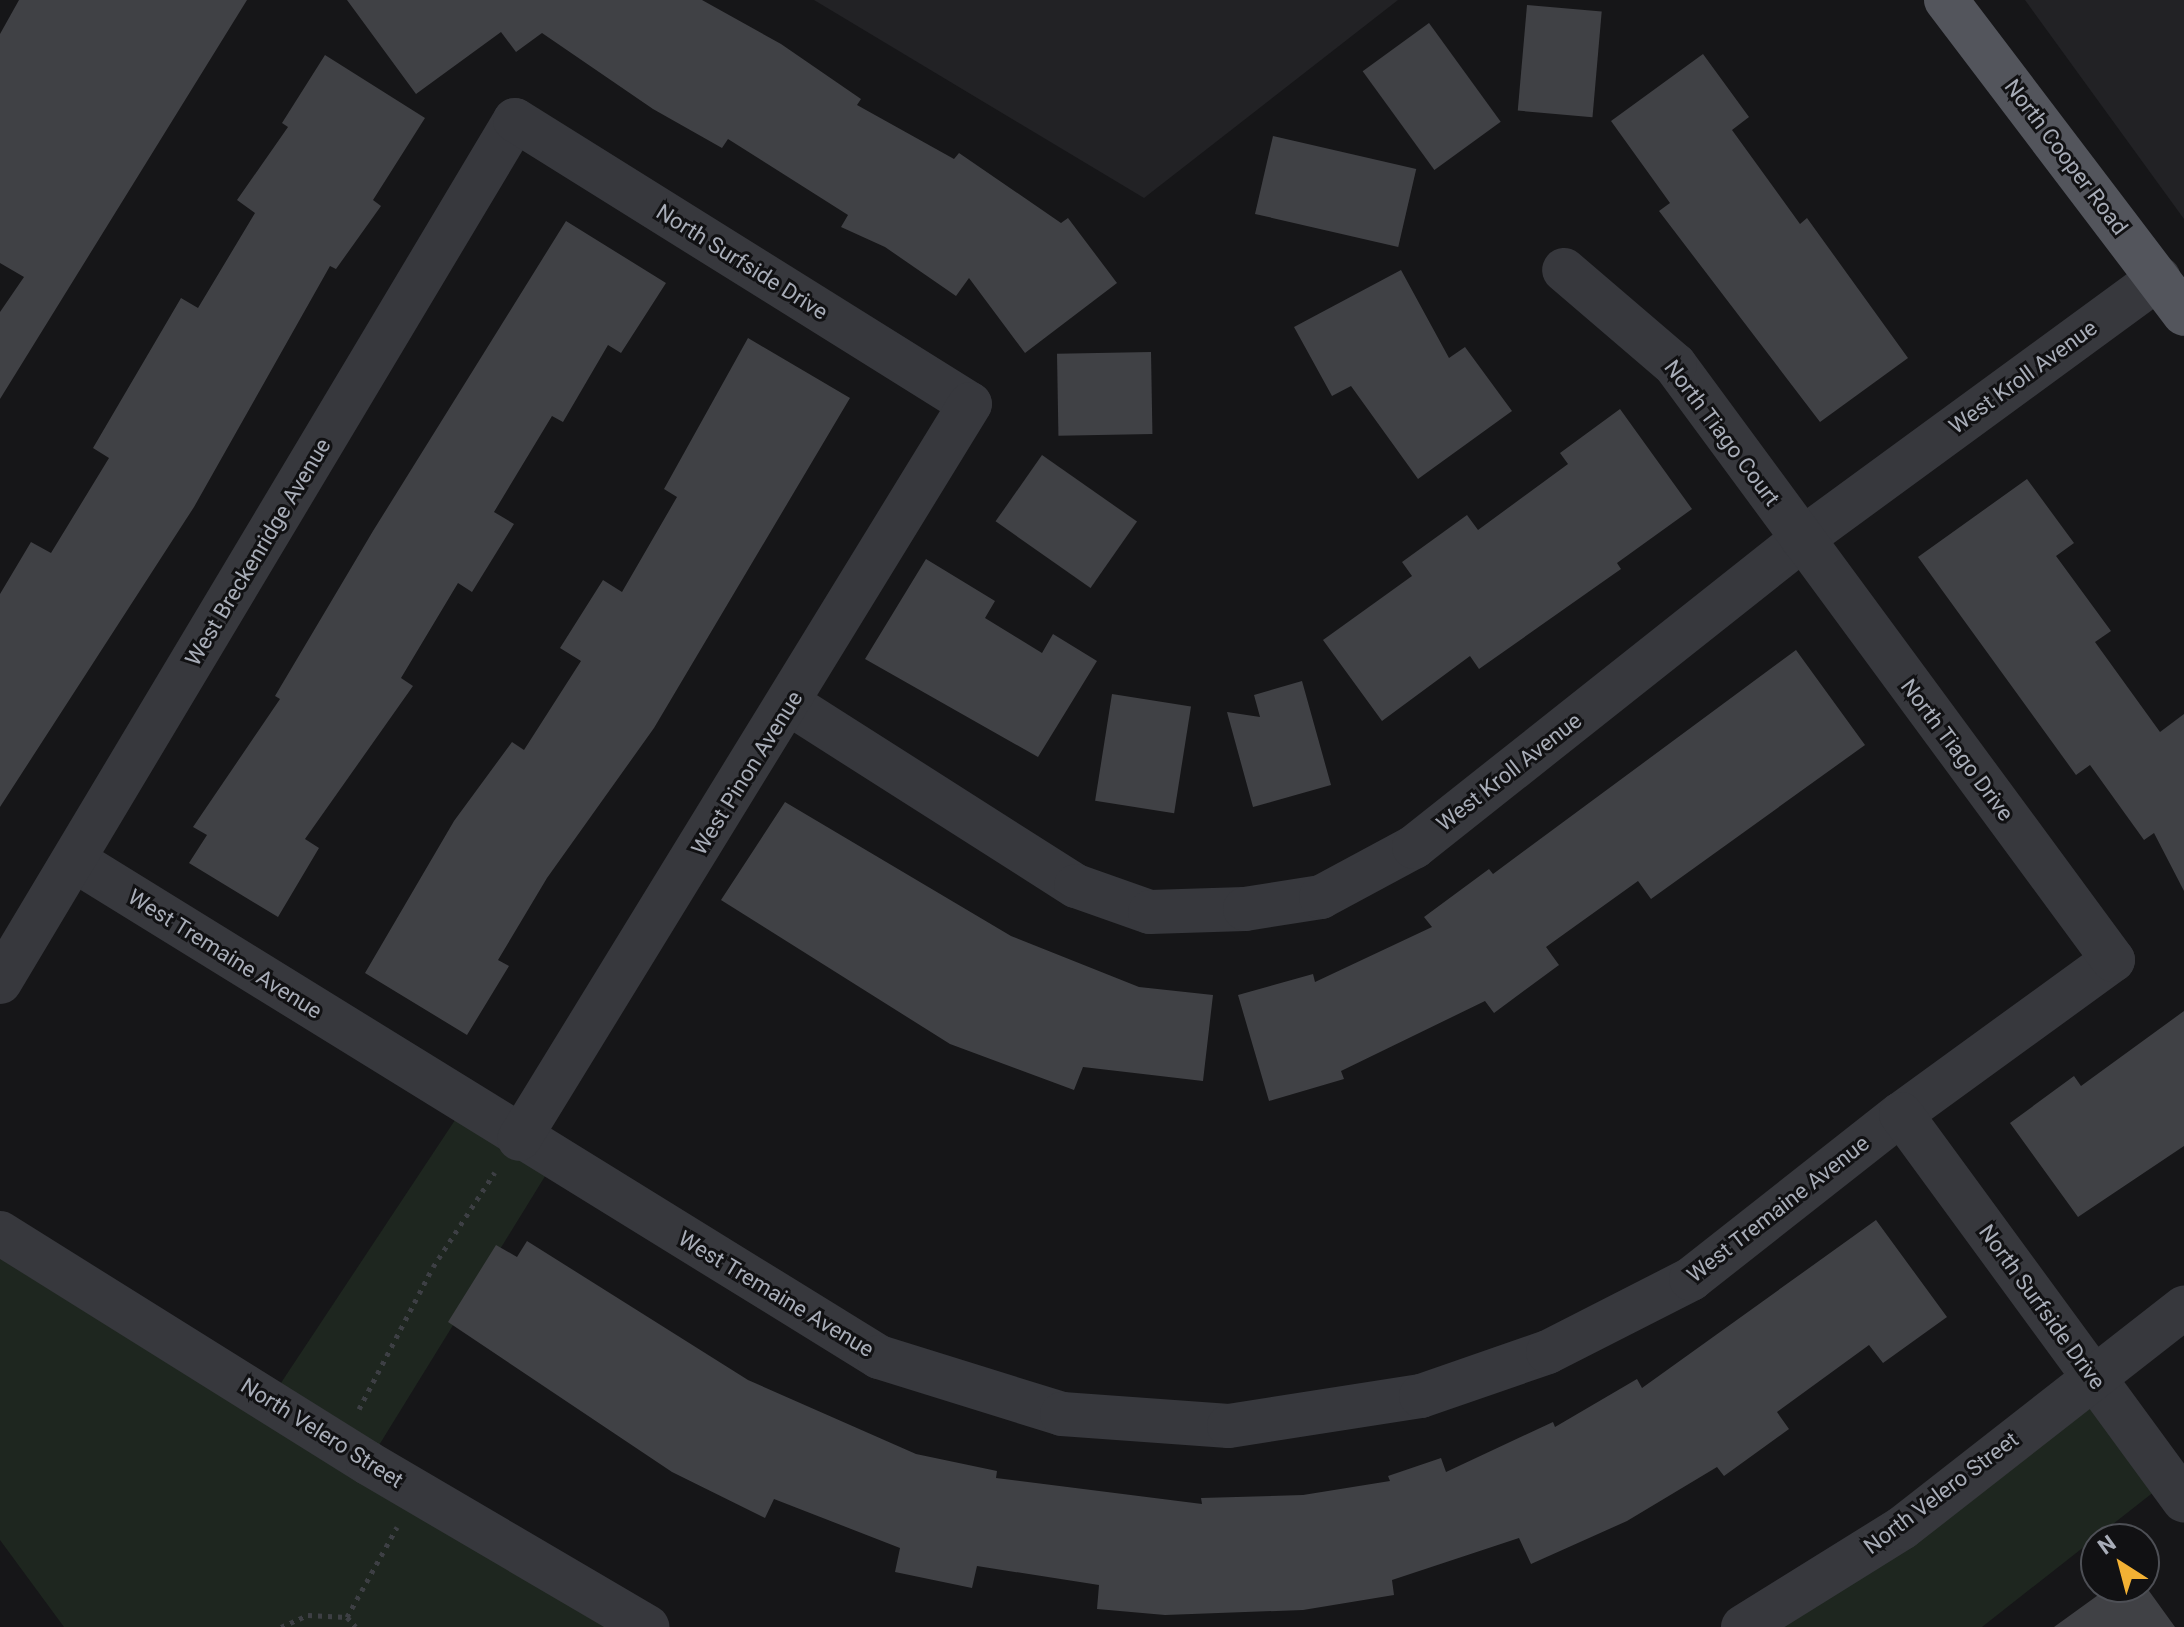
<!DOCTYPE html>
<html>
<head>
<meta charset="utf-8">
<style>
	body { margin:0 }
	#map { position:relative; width:2184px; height:1627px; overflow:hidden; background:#161618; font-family:Roboto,sans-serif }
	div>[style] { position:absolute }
	.built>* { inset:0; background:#222225 }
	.green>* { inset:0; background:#1e261f }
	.building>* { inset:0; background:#404145; transform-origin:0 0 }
	.path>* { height:5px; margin-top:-2.5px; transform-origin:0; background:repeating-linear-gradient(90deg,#3d3f44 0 4px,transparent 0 10px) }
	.minor>* { height:44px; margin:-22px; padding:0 22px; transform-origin:22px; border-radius:22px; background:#37383d }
	.major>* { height:44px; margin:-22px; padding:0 22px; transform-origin:22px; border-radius:22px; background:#53555c }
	span { translate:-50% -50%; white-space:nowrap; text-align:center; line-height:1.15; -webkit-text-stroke:6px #111113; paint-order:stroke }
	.street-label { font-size:22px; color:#a8adb8 }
	.north { position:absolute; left:2080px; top:1523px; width:80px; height:80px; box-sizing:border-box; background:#111113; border:2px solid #4d4f55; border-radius:50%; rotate:324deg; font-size:22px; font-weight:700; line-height:32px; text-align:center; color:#a8adb8 }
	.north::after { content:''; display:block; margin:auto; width:28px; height:36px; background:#f2b134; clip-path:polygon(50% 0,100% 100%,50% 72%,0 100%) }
</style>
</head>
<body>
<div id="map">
	<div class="built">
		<div style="clip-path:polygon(814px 0,1398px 0,1144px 198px)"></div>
		<div style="clip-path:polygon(2025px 0,2184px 0,2184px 219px)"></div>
	</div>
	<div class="green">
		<div style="clip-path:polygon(465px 1105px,555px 1160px,368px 1463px,647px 1627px,64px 1627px,0 1540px,0 1233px,269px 1401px)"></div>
		<div style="clip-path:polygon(2092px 1376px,2169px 1480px,1982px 1627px,1743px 1627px)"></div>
	</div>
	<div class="building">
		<div style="clip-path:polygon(19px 0,247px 0,0 399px,0 312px,24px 277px,0 263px,0 34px)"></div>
		<div style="clip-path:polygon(347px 0,702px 0,781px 44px,861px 99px,857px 105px,954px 159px,959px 153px,1061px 223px,1068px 218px,1117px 283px,1025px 353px,969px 278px,956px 296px,885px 247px,841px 227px,848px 215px,728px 139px,722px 148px,653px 109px,542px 33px,516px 52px,501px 32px,416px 94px)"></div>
		<div style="left:1527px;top:5px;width:75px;height:106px;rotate:5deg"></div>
		<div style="left:1429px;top:23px;width:122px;height:82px;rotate:54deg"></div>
		<div style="clip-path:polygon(1703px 54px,1749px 117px,1732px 130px,1800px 224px,1807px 218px,1908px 358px,1820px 422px,1659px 211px,1670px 203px,1611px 121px)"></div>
		<div style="clip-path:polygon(325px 55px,425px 118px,373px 200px,381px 206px,336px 269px,330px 266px,194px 507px,0 807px,0 594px,31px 542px,51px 553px,109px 458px,93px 448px,181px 298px,198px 308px,255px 213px,237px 200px,288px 127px,282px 123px)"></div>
		<div style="left:1273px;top:136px;width:147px;height:80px;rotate:13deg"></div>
		<div style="clip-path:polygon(566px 221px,666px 283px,621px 353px,608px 345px,563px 422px,552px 416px,494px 512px,514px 524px,472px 592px,458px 583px,401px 678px,413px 686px,305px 839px,319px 848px,278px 917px,189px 863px,207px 835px,193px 827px,280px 699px,275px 696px,373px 531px)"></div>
		<div style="clip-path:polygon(1401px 270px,1449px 358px,1465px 347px,1512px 411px,1418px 479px,1351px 386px,1332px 396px,1294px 327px)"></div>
		<div style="clip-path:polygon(748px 338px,850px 398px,654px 728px,547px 878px,498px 960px,509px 966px,467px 1035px,365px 973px,454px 821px,512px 742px,524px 750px,581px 661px,560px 648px,603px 580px,622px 592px,677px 497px,664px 489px)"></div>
		<div style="left:1151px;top:352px;width:82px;height:94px;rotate:89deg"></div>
		<div style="clip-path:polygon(1620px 409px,1692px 509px,1617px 563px,1621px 569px,1479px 669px,1470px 656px,1382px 721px,1323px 640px,1412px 576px,1402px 562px,1467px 515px,1478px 530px,1568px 464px,1560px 453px)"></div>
		<div style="left:1042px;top:455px;width:116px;height:81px;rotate:35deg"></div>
		<div style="clip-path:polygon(2027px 479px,2074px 543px,2056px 556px,2111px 631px,2095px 642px,2160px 732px,2184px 714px,2184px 891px,2154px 833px,2144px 840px,2090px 765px,2076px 775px,1918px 557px)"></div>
		<div style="clip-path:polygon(926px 559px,995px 601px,985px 618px,1042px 653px,1053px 634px,1097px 661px,1038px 757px,865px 659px)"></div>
		<div style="clip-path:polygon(1796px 650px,1865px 745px,1651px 899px,1638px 881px,1546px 947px,1559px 965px,1494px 1013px,1485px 1001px,1341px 1071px,1344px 1079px,1269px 1101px,1238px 995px,1313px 974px,1315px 982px,1432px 927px,1424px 917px,1489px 869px,1493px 874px)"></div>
		<div style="clip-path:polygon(1302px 681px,1331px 785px,1253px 807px,1227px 712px,1260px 717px,1254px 695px)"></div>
		<div style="left:1112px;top:694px;width:80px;height:108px;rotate:9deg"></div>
		<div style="clip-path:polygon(785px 802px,1011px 936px,1139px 987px,1213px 995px,1203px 1081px,1083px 1067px,1074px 1090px,950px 1044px,721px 900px)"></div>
		<div style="clip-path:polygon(2184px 1011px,2184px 1146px,2078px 1217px,2010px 1123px,2074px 1076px,2081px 1086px)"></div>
		<div style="clip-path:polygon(1876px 1220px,1947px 1317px,1883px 1363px,1869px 1345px,1777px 1412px,1789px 1429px,1724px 1476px,1717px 1467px,1627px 1521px,1531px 1564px,1519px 1538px,1392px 1580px,1394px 1595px,1303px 1610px,1165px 1615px,1097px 1609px,1099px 1585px,977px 1566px,972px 1588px,895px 1572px,900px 1548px,774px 1499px,765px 1518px,672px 1472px,448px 1322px,496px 1245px,517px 1257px,527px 1241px,748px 1380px,916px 1454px,997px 1471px,996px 1478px,1202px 1504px,1201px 1498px,1303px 1495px,1390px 1481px,1388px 1476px,1441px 1458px,1446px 1472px,1553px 1422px,1555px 1427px,1637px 1379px,1642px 1388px)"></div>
		<div style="clip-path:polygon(2144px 1584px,2175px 1627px,2054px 1627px,2101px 1593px,2097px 1587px)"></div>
	</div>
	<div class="path">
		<div style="left:359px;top:1409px;width:160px;rotate:-62.5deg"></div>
		<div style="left:433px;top:1267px;width:113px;rotate:-56.9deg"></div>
		<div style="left:347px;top:1617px;width:13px;rotate:48deg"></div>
		<div style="left:281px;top:1627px;width:30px;rotate:-24deg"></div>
		<div style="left:308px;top:1615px;width:39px;rotate:3deg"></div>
		<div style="left:347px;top:1617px;width:103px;rotate:-60.9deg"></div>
	</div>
	<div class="minor">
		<div style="left:790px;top:704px;width:339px;rotate:32.5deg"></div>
		<div style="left:1076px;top:886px;width:78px;rotate:19.4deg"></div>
		<div style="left:1150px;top:912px;width:95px;rotate:-1.8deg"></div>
		<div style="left:1245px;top:909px;width:77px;rotate:-9deg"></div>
		<div style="left:1321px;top:897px;width:106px;rotate:-28.3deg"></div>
		<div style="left:1414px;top:847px;width:495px;rotate:-38.4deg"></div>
		<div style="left:1802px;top:539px;width:442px;rotate:-36.2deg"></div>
		<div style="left:74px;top:860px;width:946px;rotate:31.69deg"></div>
		<div style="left:879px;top:1357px;width:192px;rotate:17.3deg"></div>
		<div style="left:1062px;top:1414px;width:167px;rotate:4.1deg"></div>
		<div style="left:1229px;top:1426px;width:194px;rotate:-8.9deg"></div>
		<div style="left:1421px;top:1396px;width:134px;rotate:-19.1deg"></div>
		<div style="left:1548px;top:1352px;width:161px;rotate:-27deg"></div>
		<div style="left:1691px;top:1279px;width:267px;rotate:-38.2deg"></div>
		<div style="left:1901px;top:1114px;width:262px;rotate:-36deg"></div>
		<div style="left:2113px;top:960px;width:739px;rotate:-126.36deg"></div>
		<div style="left:1675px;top:365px;width:146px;rotate:-139.4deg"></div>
		<div style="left:0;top:982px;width:1004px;rotate:-59.14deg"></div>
		<div style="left:515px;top:120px;width:536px;rotate:31.97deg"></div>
		<div style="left:970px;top:404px;width:862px;rotate:121.53deg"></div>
		<div style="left:1901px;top:1114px;width:479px;rotate:53.8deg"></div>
		<div style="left:0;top:1233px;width:434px;rotate:32deg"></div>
		<div style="left:368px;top:1463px;width:324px;rotate:30.4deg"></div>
		<div style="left:1743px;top:1627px;width:187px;rotate:-31.9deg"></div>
		<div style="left:1902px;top:1528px;width:358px;rotate:-38deg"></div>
	</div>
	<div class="major">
		<div style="left:1946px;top:0;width:394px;rotate:52.8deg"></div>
	</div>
	<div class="street-label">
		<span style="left:2066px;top:157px;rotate:53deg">North Cooper Road</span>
		<span style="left:742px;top:262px;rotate:32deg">North Surfside Drive</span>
		<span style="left:2023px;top:377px;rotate:-36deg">West Kroll Avenue</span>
		<span style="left:1722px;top:433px;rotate:53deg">North Tiago Court</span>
		<span style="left:258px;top:552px;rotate:-59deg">West Breckenridge Avenue</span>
		<span style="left:1957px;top:750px;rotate:53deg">North Tiago Drive</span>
		<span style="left:1509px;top:772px;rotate:-38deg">West Kroll Avenue</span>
		<span style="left:747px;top:773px;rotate:-58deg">West Pinon Avenue</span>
		<span style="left:225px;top:954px;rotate:32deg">West Tremaine Avenue</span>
		<span style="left:1778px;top:1209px;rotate:-38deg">West Tremaine Avenue</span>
		<span style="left:776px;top:1294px;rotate:31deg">West Tremaine Avenue</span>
		<span style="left:2042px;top:1307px;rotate:54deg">North Surfside Drive</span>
		<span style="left:322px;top:1433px;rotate:32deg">North Velero Street</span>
		<span style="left:1941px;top:1493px;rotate:-37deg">North Velero Street</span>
	</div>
	<div class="north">N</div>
</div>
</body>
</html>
